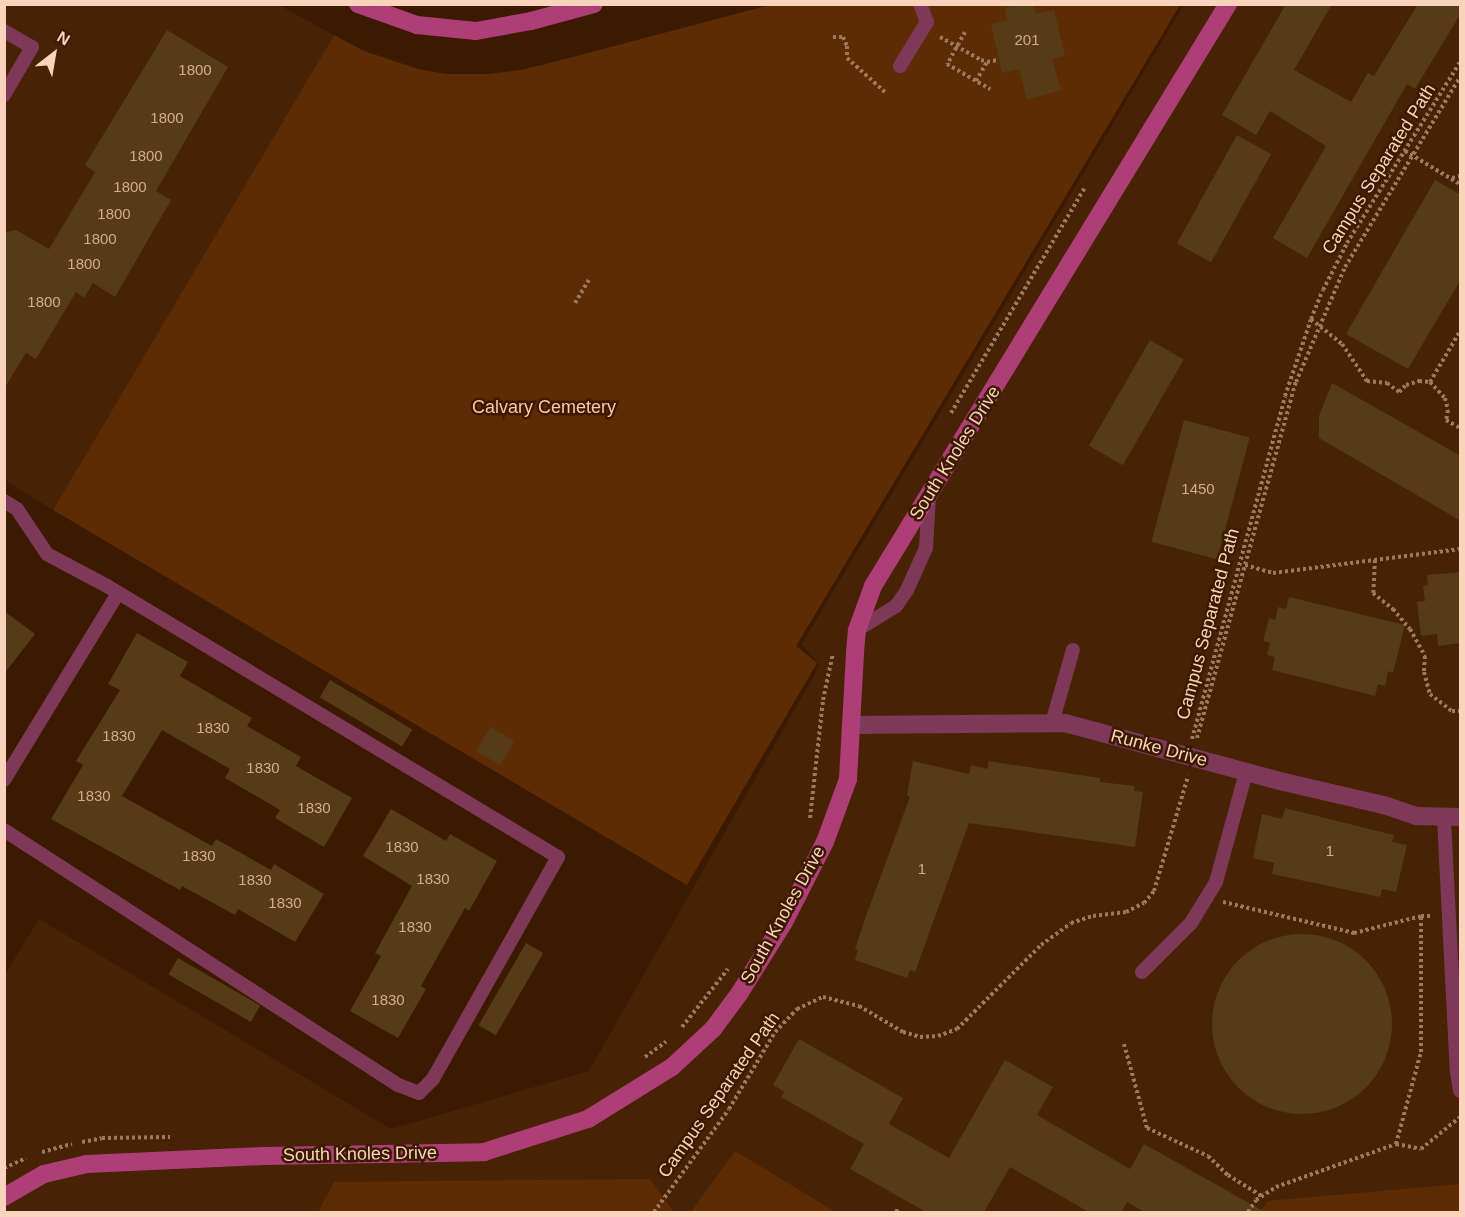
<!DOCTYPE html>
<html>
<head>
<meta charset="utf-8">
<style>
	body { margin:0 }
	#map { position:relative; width:1465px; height:1217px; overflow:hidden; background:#3c1a02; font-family:Helvetica,sans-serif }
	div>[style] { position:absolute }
	.built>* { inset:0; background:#482205 }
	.green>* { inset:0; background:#5d2c05 }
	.building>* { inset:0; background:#553b16; transform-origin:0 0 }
	.round { border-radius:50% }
	.path>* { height:4px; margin-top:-2px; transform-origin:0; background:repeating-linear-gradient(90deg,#9d7961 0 3px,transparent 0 6px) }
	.lane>* { height:14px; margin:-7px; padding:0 7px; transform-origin:7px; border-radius:7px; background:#7e3959 }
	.street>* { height:18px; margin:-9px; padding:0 9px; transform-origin:9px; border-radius:9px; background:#7e3959 }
	.secondary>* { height:18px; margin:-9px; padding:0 9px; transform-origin:9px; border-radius:9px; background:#ae3f76 }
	span { translate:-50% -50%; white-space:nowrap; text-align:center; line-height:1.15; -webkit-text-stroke:5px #3c1a02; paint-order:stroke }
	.number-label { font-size:15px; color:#d0ad92 }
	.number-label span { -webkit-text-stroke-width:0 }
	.street-label { font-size:18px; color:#f9d3bb }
	.park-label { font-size:18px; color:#ffc7a4 }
	.frame { position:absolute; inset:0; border:6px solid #f9d3bb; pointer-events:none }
	.north { position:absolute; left:24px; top:24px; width:60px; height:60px; -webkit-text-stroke:4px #3c1a02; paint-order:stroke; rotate:31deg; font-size:16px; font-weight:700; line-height:24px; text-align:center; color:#f9d3bb }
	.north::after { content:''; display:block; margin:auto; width:21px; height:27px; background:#f9d3bb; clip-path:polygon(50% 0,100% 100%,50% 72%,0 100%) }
</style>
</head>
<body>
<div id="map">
	<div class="built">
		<div style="clip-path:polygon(4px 5px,279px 5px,334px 35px,53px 510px,5px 480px)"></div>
		<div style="clip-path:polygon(1184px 5px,1460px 5px,1460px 1212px,5px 1212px,4px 976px,39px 919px,391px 1129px,589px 1071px,820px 665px,802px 644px)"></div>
	</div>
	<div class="green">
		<div style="clip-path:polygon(770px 5px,1180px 5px,796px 646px,817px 663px,687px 885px,53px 510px,334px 35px,364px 51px,418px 69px,446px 74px,488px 74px,521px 70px,569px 58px)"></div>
		<div style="clip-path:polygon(735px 1151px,834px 1211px,834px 1212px,691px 1212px)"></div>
		<div style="clip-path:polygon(650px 1179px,674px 1212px,318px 1212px,334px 1182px)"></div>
		<div style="clip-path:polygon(1460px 1184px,1460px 1212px,1260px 1212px,1268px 1201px)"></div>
	</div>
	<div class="building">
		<div style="clip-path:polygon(1019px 4px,1033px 4px,1036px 14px,1054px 10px,1065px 56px,1052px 59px,1061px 90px,1027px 100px,1019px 69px,1002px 73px,991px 24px,1007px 20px,1005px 8px)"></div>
		<div style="clip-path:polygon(1286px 4px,1332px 4px,1294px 70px,1351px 102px,1368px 73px,1374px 76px,1418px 4px,1461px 4px,1461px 13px,1415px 89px,1407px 84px,1307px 258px,1273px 238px,1326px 146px,1270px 111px,1256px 135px,1222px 115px)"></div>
		<div style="clip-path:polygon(167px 30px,228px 67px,156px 191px,171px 200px,115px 297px,93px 283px,84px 298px,76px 292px,36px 359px,26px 353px,4px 389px,4px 233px,16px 230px,49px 249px,95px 172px,85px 165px)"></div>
		<div style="left:1237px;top:135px;width:39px;height:124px;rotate:29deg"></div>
		<div style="clip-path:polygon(1435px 180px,1461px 195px,1461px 279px,1408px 369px,1346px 334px)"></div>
		<div style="left:1150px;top:340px;width:39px;height:122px;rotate:30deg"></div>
		<div style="clip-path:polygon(1332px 383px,1461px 456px,1461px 521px,1319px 438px,1319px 416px)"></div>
		<div style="left:1184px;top:420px;width:68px;height:126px;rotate:15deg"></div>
		<div style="clip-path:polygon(1461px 572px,1461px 643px,1438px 646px,1437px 634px,1421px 636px,1417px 602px,1425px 601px,1423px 586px,1428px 585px,1427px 575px)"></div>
		<div style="clip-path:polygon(1289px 597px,1405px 625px,1393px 673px,1388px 671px,1385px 686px,1378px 684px,1375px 696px,1272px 670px,1275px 657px,1267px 655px,1270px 643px,1263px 641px,1269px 618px,1275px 620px,1278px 607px,1286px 609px)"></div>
		<div style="clip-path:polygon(4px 611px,35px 634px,4px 674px)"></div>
		<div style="clip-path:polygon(137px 633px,188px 662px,180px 676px,252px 718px,247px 726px,301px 757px,296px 766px,352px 798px,324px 847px,275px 818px,280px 810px,225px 778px,230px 769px,162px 730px,122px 796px,212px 846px,216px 839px,271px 870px,274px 864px,324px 894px,295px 942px,238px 909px,235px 915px,182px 886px,180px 890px,51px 819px,83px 765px,76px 761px,120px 690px,108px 684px)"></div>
		<div style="left:330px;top:680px;width:96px;height:20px;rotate:31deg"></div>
		<div style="left:490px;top:727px;width:28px;height:28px;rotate:30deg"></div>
		<div style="clip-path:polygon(913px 761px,969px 774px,971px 765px,988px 769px,988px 761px,1100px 778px,1100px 782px,1135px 786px,1134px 791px,1143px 792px,1135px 847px,969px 823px,915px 972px,910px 970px,907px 978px,855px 960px,858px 950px,855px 949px,867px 913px,910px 797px,907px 795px)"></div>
		<div style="clip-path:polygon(1285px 808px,1394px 835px,1392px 842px,1407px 845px,1396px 892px,1382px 889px,1380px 897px,1272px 874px,1274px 863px,1253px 858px,1262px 814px,1282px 819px)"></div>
		<div style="clip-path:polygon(391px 809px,446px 841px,450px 834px,497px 861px,469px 911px,465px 908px,421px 986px,426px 989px,398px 1038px,350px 1011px,381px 956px,375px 953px,412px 886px,363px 856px)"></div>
		<div class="round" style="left:1212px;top:934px;width:180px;height:180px"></div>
		<div style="left:526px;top:943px;width:20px;height:95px;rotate:30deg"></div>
		<div style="left:178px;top:958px;width:95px;height:19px;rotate:30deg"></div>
		<div style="clip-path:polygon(799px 1039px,903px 1098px,889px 1124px,949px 1158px,1005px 1060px,1053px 1087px,1037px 1115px,1130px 1169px,1144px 1144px,1265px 1212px,1145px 1212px,1127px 1202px,1122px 1212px,1089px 1212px,1010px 1167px,984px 1212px,926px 1212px,850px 1169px,864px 1144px,781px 1097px,785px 1092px,773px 1085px)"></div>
	</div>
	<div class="path">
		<div style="left:965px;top:32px;width:37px;rotate:119deg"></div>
		<div style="left:947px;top:64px;width:50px;rotate:30.2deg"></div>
		<div style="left:833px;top:37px;width:10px"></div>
		<div style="left:843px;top:37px;width:10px;rotate:66deg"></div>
		<div style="left:847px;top:46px;width:12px;rotate:90deg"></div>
		<div style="left:847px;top:58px;width:51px;rotate:41.8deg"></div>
		<div style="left:940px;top:37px;width:47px;rotate:29.3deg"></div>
		<div style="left:981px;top:60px;width:6px;rotate:18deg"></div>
		<div style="left:987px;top:62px;width:11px;rotate:-10deg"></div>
		<div style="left:976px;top:81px;width:22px;rotate:-60deg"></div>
		<div style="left:1405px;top:151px;width:64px;rotate:31deg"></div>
		<div style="left:1452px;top:178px;width:8px;rotate:-14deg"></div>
		<div style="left:575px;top:303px;width:27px;rotate:-59deg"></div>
		<div style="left:1311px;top:319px;width:40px;rotate:39deg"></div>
		<div style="left:1342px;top:344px;width:45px;rotate:56deg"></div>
		<div style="left:1367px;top:381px;width:20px;rotate:6deg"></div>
		<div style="left:1387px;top:383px;width:15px;rotate:37deg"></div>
		<div style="left:1399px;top:392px;width:10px;rotate:-45deg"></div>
		<div style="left:1406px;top:385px;width:14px;rotate:-17deg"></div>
		<div style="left:1419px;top:381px;width:11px;rotate:5deg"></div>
		<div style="left:1430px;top:382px;width:22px;rotate:47deg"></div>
		<div style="left:1445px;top:398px;width:12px;rotate:76deg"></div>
		<div style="left:1448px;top:410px;width:10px;rotate:101deg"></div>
		<div style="left:1446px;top:420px;width:16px;rotate:30deg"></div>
		<div style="left:1430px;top:382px;width:59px;rotate:-59.5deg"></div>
		<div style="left:951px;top:413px;width:263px;rotate:-59.3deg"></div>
		<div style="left:1375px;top:560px;width:33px;rotate:93deg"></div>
		<div style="left:1373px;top:593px;width:26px;rotate:39deg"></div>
		<div style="left:1393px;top:609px;width:26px;rotate:50deg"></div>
		<div style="left:1410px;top:629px;width:31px;rotate:61deg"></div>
		<div style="left:1425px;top:656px;width:16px;rotate:94deg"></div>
		<div style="left:1424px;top:672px;width:23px;rotate:75deg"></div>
		<div style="left:1430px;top:694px;width:28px;rotate:38deg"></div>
		<div style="left:1452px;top:711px;width:8px"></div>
		<div style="left:1245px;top:565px;width:29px;rotate:16deg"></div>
		<div style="left:1273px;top:573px;width:189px;rotate:-7.3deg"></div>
		<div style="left:1197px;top:738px;width:370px;rotate:-74.5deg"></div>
		<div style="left:1296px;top:382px;width:125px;rotate:-66.9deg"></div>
		<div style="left:1345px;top:267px;width:222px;rotate:-58.8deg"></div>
		<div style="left:1192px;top:739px;width:355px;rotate:-74.8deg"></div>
		<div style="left:1285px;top:396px;width:81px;rotate:-71.3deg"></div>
		<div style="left:1311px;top:319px;width:31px;rotate:-68deg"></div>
		<div style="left:1323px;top:290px;width:53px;rotate:-62.9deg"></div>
		<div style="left:1347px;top:243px;width:213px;rotate:-58deg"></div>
		<div style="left:810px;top:818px;width:119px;rotate:-83.7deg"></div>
		<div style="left:823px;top:700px;width:48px;rotate:-78deg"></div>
		<div style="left:1223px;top:902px;width:135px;rotate:13.3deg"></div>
		<div style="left:1354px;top:933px;width:69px;rotate:-14.2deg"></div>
		<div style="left:682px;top:1027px;width:74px;rotate:-51.6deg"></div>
		<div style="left:1124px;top:1044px;width:87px;rotate:74.7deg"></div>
		<div style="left:1147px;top:1128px;width:67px;rotate:24.7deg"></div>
		<div style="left:1208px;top:1156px;width:28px;rotate:44deg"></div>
		<div style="left:1228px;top:1175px;width:40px;rotate:32deg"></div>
		<div style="left:645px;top:1057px;width:26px;rotate:-36deg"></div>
		<div style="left:82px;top:1142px;width:20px;rotate:-11deg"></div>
		<div style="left:102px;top:1138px;width:68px;rotate:-0.8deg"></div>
		<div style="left:1396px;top:1144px;width:95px;rotate:-74.8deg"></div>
		<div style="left:1421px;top:1052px;width:136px;rotate:-90deg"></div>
		<div style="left:1421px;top:916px;width:11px"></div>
		<div style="left:42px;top:1152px;width:31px;rotate:-15deg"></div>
		<div style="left:4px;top:1168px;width:24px;rotate:-24deg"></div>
		<div style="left:654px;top:1212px;width:127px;rotate:-53.9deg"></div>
		<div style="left:729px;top:1109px;width:90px;rotate:-59.1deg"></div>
		<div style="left:775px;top:1032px;width:32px;rotate:-46deg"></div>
		<div style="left:797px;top:1009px;width:29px;rotate:-25deg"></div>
		<div style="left:823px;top:997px;width:37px;rotate:14deg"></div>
		<div style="left:859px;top:1006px;width:51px;rotate:30.6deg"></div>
		<div style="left:903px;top:1032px;width:18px;rotate:16deg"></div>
		<div style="left:920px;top:1037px;width:18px;rotate:-3deg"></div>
		<div style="left:938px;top:1036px;width:20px;rotate:-20deg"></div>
		<div style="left:957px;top:1029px;width:119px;rotate:-45deg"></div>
		<div style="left:1041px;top:945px;width:37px;rotate:-36deg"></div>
		<div style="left:1071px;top:923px;width:23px;rotate:-18deg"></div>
		<div style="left:1093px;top:916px;width:33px;rotate:-7deg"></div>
		<div style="left:1126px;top:912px;width:20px;rotate:-27deg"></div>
		<div style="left:1144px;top:903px;width:16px;rotate:-50deg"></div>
		<div style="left:1154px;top:891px;width:120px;rotate:-73.5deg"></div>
		<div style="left:896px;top:1212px;width:4px;rotate:-56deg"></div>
		<div style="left:1248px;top:1212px;width:14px;rotate:-56deg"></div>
		<div style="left:1256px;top:1200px;width:24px;rotate:-33deg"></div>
		<div style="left:1276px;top:1187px;width:127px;rotate:-19.7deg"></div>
		<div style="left:1396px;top:1144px;width:25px;rotate:11deg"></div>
		<div style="left:1421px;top:1149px;width:50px;rotate:-39.4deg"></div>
	</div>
	<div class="lane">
		<div style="left:4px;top:31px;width:32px;rotate:30deg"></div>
		<div style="left:32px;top:47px;width:56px;rotate:120.3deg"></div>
		<div style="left:900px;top:66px;width:52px;rotate:-58.5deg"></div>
		<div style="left:927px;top:22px;width:19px;rotate:-111deg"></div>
		<div style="left:4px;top:501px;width:15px;rotate:32deg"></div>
		<div style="left:17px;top:509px;width:54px;rotate:56.3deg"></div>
		<div style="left:47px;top:554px;width:68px;rotate:28.1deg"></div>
		<div style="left:107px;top:586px;width:526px;rotate:31deg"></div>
		<div style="left:558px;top:857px;width:255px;rotate:119.4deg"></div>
		<div style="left:433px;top:1079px;width:20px;rotate:135deg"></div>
		<div style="left:419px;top:1093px;width:22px;rotate:-159deg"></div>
		<div style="left:398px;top:1085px;width:469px;rotate:-147.1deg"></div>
		<div style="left:857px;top:630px;width:46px;rotate:-31.6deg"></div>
		<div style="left:896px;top:606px;width:19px;rotate:-55deg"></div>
		<div style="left:907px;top:590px;width:46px;rotate:-65.7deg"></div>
		<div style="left:926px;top:548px;width:52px;rotate:-86.7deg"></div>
		<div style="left:1052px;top:723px;width:76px;rotate:-74deg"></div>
		<div style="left:4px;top:780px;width:219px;rotate:-58.6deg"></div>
		<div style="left:1444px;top:819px;width:253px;rotate:87.1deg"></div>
		<div style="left:1457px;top:1072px;width:19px;rotate:81deg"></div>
		<div style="left:1142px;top:972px;width:69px;rotate:-45deg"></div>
		<div style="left:1191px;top:923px;width:48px;rotate:-58.6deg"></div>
		<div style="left:1216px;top:882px;width:114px;rotate:-74.7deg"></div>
	</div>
	<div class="street">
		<div style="left:852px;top:725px;width:213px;rotate:-0.5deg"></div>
		<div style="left:1065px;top:723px;width:227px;rotate:15.1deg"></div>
		<div style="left:1284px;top:782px;width:103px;rotate:13deg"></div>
		<div style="left:1384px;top:805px;width:34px;rotate:19deg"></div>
		<div style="left:1416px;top:816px;width:44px;rotate:1.3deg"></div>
	</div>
	<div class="secondary">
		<div style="left:358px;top:4px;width:63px;rotate:19.6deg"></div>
		<div style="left:417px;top:25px;width:59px;rotate:5.8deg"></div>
		<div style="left:476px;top:31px;width:56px;rotate:-10.3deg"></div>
		<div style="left:531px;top:21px;width:65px;rotate:-15.1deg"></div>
		<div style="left:4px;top:1197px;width:46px;rotate:-29.9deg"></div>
		<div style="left:44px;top:1174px;width:44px;rotate:-13.1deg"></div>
		<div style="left:87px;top:1164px;width:176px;rotate:-2.6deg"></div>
		<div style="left:263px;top:1156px;width:221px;rotate:-1deg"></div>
		<div style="left:484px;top:1152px;width:109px;rotate:-17.6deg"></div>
		<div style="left:588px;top:1119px;width:99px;rotate:-31.8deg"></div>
		<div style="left:672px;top:1067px;width:56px;rotate:-42.8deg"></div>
		<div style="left:713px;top:1029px;width:44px;rotate:-53.4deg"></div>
		<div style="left:739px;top:994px;width:85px;rotate:-58deg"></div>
		<div style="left:784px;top:922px;width:90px;rotate:-62.9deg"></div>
		<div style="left:825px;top:842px;width:67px;rotate:-69.9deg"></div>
		<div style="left:848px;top:779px;width:127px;rotate:-86.8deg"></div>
		<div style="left:855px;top:652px;width:22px;rotate:-85deg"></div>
		<div style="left:857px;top:630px;width:47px;rotate:-70deg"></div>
		<div style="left:873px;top:586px;width:682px;rotate:-58.62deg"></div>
	</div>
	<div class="number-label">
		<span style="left:1027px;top:40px">201</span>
		<span style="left:195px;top:70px">1800</span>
		<span style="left:167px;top:118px">1800</span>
		<span style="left:146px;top:156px">1800</span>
		<span style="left:130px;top:187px">1800</span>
		<span style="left:114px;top:214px">1800</span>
		<span style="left:100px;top:239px">1800</span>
		<span style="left:84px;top:264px">1800</span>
		<span style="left:44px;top:302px">1800</span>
		<span style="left:1198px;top:489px">1450</span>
		<span style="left:213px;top:728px">1830</span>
		<span style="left:119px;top:736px">1830</span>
		<span style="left:263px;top:768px">1830</span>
		<span style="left:94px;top:796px">1830</span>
		<span style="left:314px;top:808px">1830</span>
		<span style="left:402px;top:847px">1830</span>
		<span style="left:1330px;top:851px">1</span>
		<span style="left:199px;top:856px">1830</span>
		<span style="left:922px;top:869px">1</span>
		<span style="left:433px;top:879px">1830</span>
		<span style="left:255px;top:880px">1830</span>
		<span style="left:285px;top:903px">1830</span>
		<span style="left:415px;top:927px">1830</span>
		<span style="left:388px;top:1000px">1830</span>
	</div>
	<div class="street-label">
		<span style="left:1379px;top:169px;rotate:-58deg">Campus Separated Path</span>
		<span style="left:955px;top:453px;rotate:-58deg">South Knoles Drive</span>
		<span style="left:1208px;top:624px;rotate:-75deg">Campus Separated Path</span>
		<span style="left:1159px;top:748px;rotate:15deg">Runke Drive</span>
		<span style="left:783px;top:915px;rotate:-61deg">South Knoles Drive</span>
		<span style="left:719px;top:1095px;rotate:-55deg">Campus Separated Path</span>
		<span style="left:360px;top:1154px;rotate:-1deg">South Knoles Drive</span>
	</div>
	<div class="park-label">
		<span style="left:544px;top:407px">Calvary Cemetery</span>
	</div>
	<div class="frame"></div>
	<div class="north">N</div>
</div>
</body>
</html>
